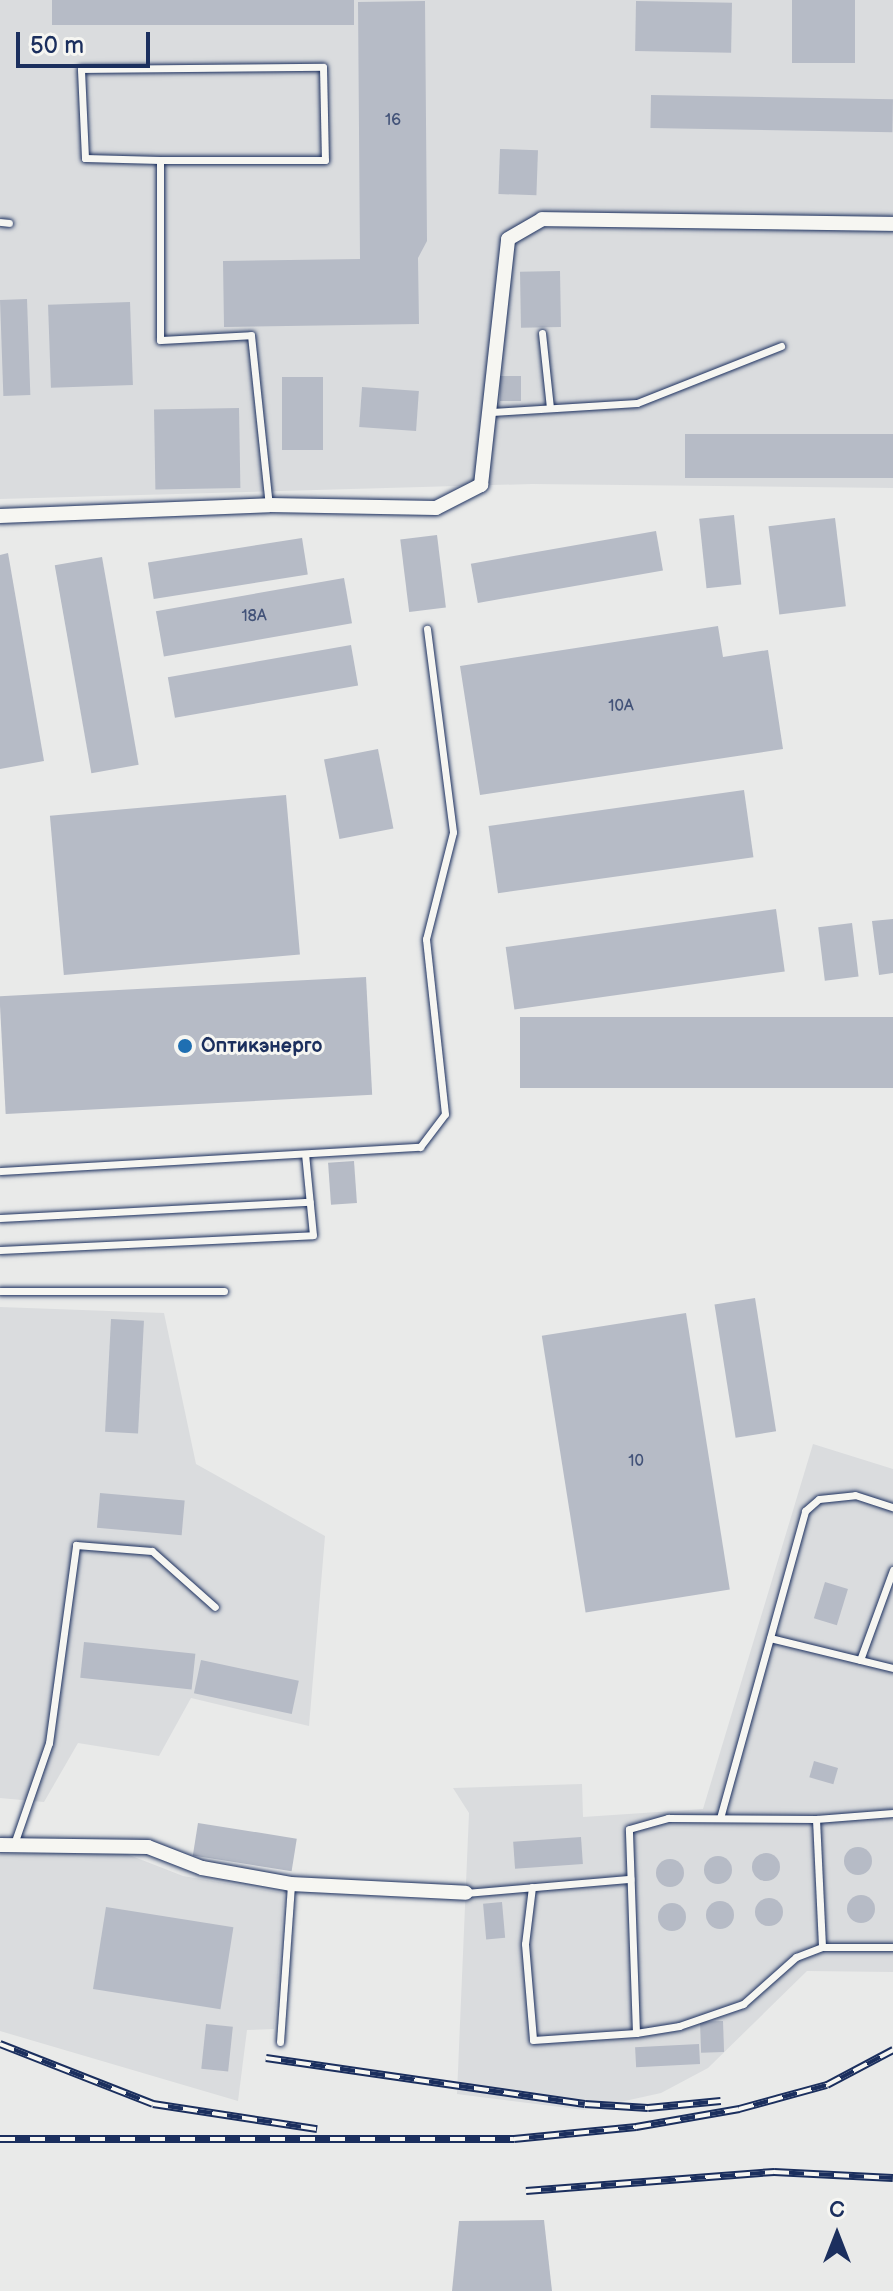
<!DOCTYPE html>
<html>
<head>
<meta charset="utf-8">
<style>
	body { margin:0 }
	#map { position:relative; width:893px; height:2291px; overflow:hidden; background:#e9eae9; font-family:"Balsamiq Sans",sans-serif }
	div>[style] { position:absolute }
	.built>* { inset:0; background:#dadcde }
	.building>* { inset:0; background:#b6bbc6; transform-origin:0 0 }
	.round { border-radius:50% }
	.roads { filter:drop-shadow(0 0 2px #1b2f5e) drop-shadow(0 0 2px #1b2f5e) }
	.service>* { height:7px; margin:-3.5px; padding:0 3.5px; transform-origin:3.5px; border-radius:3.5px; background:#f6f6f2 }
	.minor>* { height:14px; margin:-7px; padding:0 7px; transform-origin:7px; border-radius:7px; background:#f6f6f2 }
	.rail>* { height:8px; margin-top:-4px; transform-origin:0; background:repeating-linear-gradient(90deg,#f6f6f2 0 15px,#1b2f5e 0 30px); box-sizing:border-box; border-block:2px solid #1b2f5e }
	.dots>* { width:22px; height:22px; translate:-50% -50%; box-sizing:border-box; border:4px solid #f6f6f2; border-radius:50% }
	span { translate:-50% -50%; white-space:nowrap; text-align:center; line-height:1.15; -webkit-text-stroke:6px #f6f6f2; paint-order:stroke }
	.number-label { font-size:16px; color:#425278 }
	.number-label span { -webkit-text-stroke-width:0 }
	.poi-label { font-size:20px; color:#1b2f5e; font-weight:700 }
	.left { translate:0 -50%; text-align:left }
	.north { position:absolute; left:797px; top:2195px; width:80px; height:80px; -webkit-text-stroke:6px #f6f6f2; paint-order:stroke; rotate:0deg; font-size:22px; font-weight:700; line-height:32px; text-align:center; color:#1b2f5e }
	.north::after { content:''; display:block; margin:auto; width:28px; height:36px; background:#1b2f5e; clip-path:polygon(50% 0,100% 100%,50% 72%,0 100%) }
	.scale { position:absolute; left:16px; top:32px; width:134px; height:36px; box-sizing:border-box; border:4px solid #1b2f5e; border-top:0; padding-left:10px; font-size:24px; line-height:28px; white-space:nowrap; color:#1b2f5e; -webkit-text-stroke:6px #f6f6f2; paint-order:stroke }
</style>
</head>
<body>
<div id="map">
	<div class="built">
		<div style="clip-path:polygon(0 0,893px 0,893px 488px,532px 484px,0 499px)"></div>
		<div style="clip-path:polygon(0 1307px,164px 1313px,196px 1464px,325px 1536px,309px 1726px,191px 1698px,159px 1756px,78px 1743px,44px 1802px,0 1798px)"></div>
		<div style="clip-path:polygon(813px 1444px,893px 1469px,893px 1972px,807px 1971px,708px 2068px,661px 2093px,584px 2110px,457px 2094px,469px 1813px,453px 1788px,582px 1784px,583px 1817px,703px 1809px)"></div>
		<div style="clip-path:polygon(124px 1853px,183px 1876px,284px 1893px,274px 2029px,247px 2030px,238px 2101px,0 2031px,0 1854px)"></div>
	</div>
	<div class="building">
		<div style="left:52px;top:0;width:302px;height:25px"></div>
		<div style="left:792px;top:0;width:63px;height:63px"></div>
		<div style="clip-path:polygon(425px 1px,427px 241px,418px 258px,419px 324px,224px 327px,223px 261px,360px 259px,358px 2px)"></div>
		<div style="left:636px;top:1px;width:96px;height:50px;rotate:1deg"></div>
		<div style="left:651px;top:95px;width:242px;height:33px;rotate:1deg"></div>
		<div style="left:500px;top:149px;width:38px;height:45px;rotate:2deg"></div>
		<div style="left:560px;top:271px;width:56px;height:40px;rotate:89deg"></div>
		<div style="left:27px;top:299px;width:96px;height:27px;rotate:88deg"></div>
		<div style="left:130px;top:302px;width:83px;height:82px;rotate:88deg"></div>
		<div style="left:500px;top:376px;width:21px;height:25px"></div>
		<div style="left:282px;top:377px;width:41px;height:73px"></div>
		<div style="left:362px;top:387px;width:57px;height:40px;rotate:4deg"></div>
		<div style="left:239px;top:408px;width:80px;height:85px;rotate:89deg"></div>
		<div style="left:893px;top:434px;width:44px;height:208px;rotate:90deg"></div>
		<div style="left:734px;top:515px;width:70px;height:35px;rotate:84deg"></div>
		<div style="left:835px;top:518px;width:89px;height:67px;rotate:83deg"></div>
		<div style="left:656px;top:531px;width:40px;height:188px;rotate:80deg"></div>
		<div style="left:437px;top:535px;width:73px;height:37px;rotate:83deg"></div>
		<div style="left:302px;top:538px;width:37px;height:156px;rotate:81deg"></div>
		<div style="clip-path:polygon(8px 553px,44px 761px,0 769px,0 555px)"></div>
		<div style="left:102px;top:557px;width:211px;height:48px;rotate:80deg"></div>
		<div style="left:344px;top:578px;width:46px;height:191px;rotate:80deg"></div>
		<div style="clip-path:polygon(718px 626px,723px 657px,768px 650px,783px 749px,480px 795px,460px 666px)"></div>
		<div style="left:351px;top:645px;width:41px;height:186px;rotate:80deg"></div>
		<div style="left:378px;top:749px;width:81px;height:55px;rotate:79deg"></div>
		<div style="left:744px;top:790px;width:68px;height:258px;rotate:82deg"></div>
		<div style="left:286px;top:795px;width:160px;height:237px;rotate:85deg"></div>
		<div style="left:776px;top:909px;width:63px;height:273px;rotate:82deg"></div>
		<div style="clip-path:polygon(893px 919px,893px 973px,879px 975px,872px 921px)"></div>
		<div style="left:852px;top:923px;width:54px;height:34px;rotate:83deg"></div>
		<div style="left:366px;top:977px;width:118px;height:367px;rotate:87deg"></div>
		<div style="left:893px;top:1017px;width:71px;height:373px;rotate:90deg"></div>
		<div style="left:354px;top:1161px;width:42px;height:26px;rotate:86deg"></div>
		<div style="left:755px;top:1298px;width:135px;height:41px;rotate:81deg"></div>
		<div style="left:686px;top:1313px;width:280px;height:146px;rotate:81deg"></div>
		<div style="left:111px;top:1319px;width:33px;height:113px;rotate:3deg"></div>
		<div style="left:100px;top:1493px;width:85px;height:35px;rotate:5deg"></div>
		<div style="left:825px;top:1582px;width:24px;height:38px;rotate:17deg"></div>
		<div style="left:84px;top:1642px;width:112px;height:36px;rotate:6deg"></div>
		<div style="left:201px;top:1660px;width:100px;height:34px;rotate:12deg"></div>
		<div style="left:814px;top:1761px;width:25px;height:17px;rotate:16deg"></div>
		<div style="left:198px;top:1823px;width:100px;height:33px;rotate:9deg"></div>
		<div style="left:581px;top:1837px;width:27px;height:68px;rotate:86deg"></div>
		<div class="round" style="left:844px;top:1847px;width:28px;height:28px"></div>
		<div class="round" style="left:752px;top:1853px;width:28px;height:28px"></div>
		<div class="round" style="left:704px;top:1856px;width:28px;height:28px"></div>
		<div class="round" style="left:656px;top:1859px;width:28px;height:28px"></div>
		<div class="round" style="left:847px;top:1895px;width:28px;height:28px"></div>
		<div class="round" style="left:755px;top:1898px;width:28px;height:28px"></div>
		<div class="round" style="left:706px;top:1901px;width:28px;height:28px"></div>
		<div style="left:502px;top:1902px;width:36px;height:19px;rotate:85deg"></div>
		<div class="round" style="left:658px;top:1903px;width:28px;height:28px"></div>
		<div style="left:106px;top:1907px;width:129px;height:83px;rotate:9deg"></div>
		<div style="left:723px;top:2021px;width:31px;height:23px;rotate:88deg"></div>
		<div style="left:206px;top:2024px;width:27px;height:45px;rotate:6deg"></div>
		<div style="left:699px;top:2044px;width:20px;height:64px;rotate:87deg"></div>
		<div style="clip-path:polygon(544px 2220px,552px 2291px,452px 2291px,459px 2221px)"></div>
	</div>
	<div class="roads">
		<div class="service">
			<div style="left:160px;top:160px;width:75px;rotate:-178.5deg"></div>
			<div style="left:85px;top:158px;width:89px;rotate:-92.6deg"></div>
			<div style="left:81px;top:69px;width:242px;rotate:-0.5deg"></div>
			<div style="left:323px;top:67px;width:93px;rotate:88.8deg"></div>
			<div style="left:325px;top:160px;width:165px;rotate:180deg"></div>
			<div style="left:160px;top:160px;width:180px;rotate:90deg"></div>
			<div style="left:160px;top:340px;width:91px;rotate:-3.1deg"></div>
			<div style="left:251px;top:335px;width:171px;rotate:84deg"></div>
			<div style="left:0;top:222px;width:9px;rotate:6deg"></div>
			<div style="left:542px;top:333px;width:75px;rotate:83.9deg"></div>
			<div style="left:492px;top:412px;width:145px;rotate:-3.6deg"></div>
			<div style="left:637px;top:403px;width:155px;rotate:-21.6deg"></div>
			<div style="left:0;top:1171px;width:421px;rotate:-3.3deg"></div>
			<div style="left:420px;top:1147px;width:41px;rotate:-52.9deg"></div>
			<div style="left:445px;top:1114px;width:176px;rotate:-96.2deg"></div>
			<div style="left:426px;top:939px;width:110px;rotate:-75.8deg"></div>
			<div style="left:453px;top:832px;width:205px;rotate:-97.3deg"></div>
			<div style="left:0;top:1218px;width:310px;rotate:-3deg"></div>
			<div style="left:0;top:1250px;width:313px;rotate:-2.7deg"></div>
			<div style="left:313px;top:1235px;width:81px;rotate:-95.6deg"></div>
			<div style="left:0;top:1291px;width:224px"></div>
			<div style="left:770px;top:1638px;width:127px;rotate:13.7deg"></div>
			<div style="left:860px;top:1660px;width:96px;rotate:-69.9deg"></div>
			<div style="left:720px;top:1818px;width:319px;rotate:-74.5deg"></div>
			<div style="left:805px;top:1511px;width:18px;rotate:-41deg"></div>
			<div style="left:819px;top:1499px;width:36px;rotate:-6deg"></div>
			<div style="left:855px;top:1495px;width:40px;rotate:18deg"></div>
			<div style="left:816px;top:1819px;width:128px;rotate:87.3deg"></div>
			<div style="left:14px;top:1844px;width:107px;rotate:-70.9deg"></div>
			<div style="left:49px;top:1743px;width:200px;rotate:-82.2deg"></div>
			<div style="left:76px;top:1545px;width:76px;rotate:4.5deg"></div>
			<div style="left:152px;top:1551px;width:84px;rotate:41.6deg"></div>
			<div style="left:532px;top:1887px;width:57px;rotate:97deg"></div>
			<div style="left:525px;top:1944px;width:96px;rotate:85.2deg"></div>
			<div style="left:533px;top:2040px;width:103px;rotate:-3.9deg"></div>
			<div style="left:636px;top:2033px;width:204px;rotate:-92deg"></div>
			<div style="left:629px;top:1829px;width:41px;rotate:-15.8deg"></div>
			<div style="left:668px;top:1818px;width:148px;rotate:0.4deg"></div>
			<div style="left:816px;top:1819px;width:77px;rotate:-4.5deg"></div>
			<div style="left:466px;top:1893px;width:165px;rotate:-4.9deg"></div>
			<div style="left:636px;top:2033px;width:44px;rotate:-9.2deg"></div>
			<div style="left:679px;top:2026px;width:68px;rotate:-19deg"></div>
			<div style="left:743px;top:2004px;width:71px;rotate:-41.6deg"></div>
			<div style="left:796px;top:1957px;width:28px;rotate:-21deg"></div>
			<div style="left:822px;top:1947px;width:71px"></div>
			<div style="left:280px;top:2042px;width:158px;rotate:-86deg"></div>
		</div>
		<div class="minor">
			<div style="left:0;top:516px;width:269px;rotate:-2.3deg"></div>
			<div style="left:269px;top:505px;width:167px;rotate:1deg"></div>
			<div style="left:436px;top:508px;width:51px;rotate:-27.1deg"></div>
			<div style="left:481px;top:485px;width:247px;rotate:-83.7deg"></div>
			<div style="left:508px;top:239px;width:39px;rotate:-30deg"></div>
			<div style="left:542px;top:219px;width:351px;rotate:0.8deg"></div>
			<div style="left:0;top:1845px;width:148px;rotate:0.8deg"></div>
			<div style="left:148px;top:1847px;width:58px;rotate:21.3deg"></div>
			<div style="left:202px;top:1868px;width:90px;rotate:10.2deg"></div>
			<div style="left:291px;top:1884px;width:175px;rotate:2.9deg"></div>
		</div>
	</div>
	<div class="rail">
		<div style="left:0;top:2044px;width:164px;rotate:21.4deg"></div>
		<div style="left:153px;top:2104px;width:166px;rotate:8.7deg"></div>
		<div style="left:266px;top:2058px;width:322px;rotate:8.2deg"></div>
		<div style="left:585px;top:2104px;width:63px;rotate:3.6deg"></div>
		<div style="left:648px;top:2108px;width:73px;rotate:-5.5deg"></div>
		<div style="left:0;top:2139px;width:514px"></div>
		<div style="left:514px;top:2139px;width:123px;rotate:-5.6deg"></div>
		<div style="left:636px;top:2127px;width:105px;rotate:-9.9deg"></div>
		<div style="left:739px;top:2109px;width:91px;rotate:-15.3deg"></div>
		<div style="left:827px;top:2085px;width:75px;rotate:-27.9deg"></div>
		<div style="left:526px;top:2191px;width:249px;rotate:-4.4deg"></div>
		<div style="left:774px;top:2172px;width:119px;rotate:2.9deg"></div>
	</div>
	<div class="dots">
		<div style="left:185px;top:1046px;background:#1f6fb2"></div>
	</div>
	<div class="number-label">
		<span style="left:393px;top:121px">16</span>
		<span style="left:254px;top:617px">18А</span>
		<span style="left:621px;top:707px">10А</span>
		<span style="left:636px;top:1462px">10</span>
	</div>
	<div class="poi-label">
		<span class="left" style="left:201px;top:1046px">Оптикэнерго</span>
	</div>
	<div class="north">С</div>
	<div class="scale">50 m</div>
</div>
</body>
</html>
